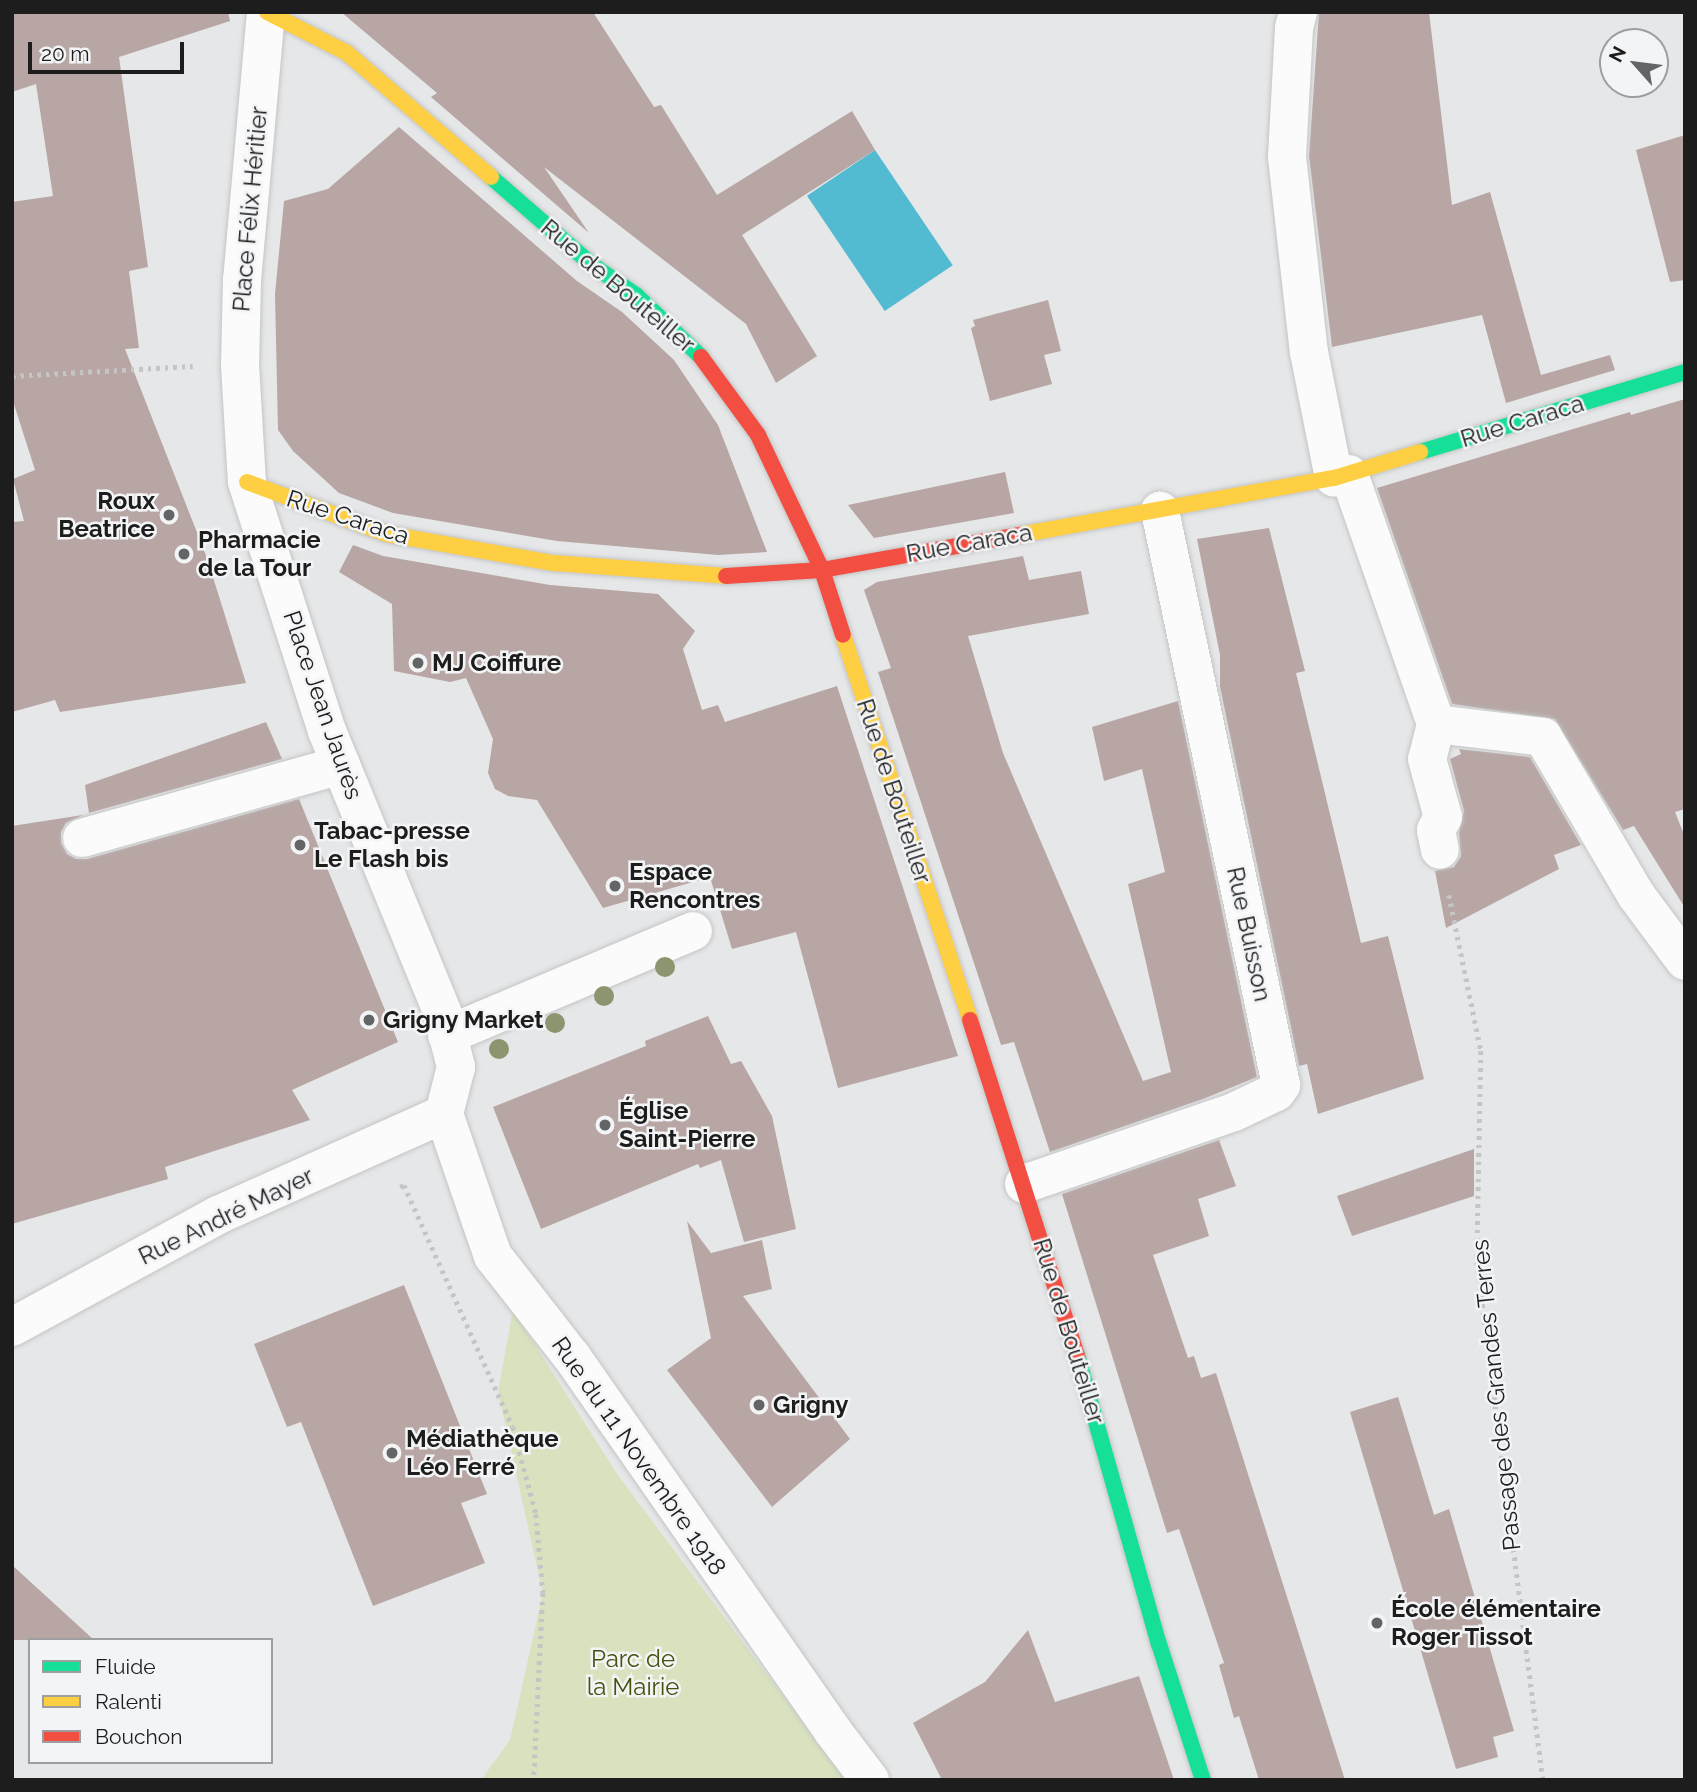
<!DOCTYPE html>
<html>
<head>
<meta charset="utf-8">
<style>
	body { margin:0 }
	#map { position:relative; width:1697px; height:1792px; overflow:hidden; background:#e6e7e8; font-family:Raleway,sans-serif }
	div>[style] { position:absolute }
	.green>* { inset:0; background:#d8e2be }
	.water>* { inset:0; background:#52bad1; transform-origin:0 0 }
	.building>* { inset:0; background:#b7a6a4 }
	.path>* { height:4.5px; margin-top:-2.25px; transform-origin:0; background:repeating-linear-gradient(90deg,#c5c5c6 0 3.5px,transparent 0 8.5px) }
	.roads { filter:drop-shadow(0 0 2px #c4c5c6) drop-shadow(0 0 2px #c4c5c6) }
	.street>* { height:38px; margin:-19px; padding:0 19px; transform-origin:19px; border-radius:19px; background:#fbfbfc }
	.fast>* { height:16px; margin:-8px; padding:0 8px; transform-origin:8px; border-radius:8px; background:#16e098 }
	.slow>* { height:16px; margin:-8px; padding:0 8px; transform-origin:8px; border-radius:8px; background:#ffcf43 }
	.jam>* { height:16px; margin:-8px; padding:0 8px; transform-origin:8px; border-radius:8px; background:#f24e42 }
	.trees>* { width:20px; height:20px; margin:-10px; border-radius:50%; background:#8d9470 }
	.dots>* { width:19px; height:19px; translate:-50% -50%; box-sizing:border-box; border:4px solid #f3f4f6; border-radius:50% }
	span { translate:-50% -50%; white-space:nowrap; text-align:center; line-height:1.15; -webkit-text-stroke:5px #f3f4f6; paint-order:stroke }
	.street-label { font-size:24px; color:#1d1d1e }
	.poi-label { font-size:24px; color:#1d1d1e; font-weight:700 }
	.right { translate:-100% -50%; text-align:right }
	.left { translate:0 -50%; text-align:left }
	.park-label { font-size:24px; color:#45510d }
	.frame { position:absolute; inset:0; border:14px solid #1d1d1e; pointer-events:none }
	.legend { position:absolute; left:28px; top:1638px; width:245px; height:126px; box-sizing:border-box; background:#f3f4f6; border:2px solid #9d9ea0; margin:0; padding:9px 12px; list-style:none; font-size:21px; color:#1d1d1e }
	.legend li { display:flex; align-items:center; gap:14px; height:35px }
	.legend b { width:35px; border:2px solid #9d9ea0 }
	.north { position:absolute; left:1599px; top:28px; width:70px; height:70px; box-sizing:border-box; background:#f3f4f6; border:2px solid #9d9ea0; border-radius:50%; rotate:298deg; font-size:19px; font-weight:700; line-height:28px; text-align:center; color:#1d1d1e }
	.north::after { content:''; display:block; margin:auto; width:24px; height:32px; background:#636465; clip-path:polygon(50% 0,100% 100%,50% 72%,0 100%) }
	.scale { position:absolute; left:28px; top:42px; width:156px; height:32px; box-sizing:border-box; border:4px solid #1d1d1e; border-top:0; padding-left:9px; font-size:21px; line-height:24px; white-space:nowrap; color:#1d1d1e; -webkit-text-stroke:5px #f3f4f6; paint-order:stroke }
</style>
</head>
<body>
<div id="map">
	<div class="green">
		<div style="clip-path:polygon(513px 1310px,617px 1474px,846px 1780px,481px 1780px,510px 1740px,543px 1593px,498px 1392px)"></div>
	</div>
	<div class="water">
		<div style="left:875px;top:150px;width:139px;height:82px;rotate:56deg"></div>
	</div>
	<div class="building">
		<div style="clip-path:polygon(12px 12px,228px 12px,230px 21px,119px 57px,148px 267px,129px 271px,139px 348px,125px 349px,207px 558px,246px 683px,60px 712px,55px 700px,12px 712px,12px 522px,24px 521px,13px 479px,35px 470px,12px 398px,12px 202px,53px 196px,36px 84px,12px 92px)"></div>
		<div style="clip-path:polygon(341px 12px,593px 12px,654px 107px,661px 105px,717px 195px,852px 111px,875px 150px,742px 235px,817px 356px,776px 383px,746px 324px,544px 167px,589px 233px,431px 97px,437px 93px)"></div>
		<div style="clip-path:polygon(1319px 12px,1429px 12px,1452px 205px,1490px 192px,1541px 375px,1610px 355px,1615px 370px,1506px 403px,1482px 315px,1332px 347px,1309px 156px)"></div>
		<div style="clip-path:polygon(399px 127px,577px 281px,622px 312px,674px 360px,718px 425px,767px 552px,718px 555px,557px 541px,393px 513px,339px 493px,293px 451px,278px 430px,275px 294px,284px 201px,328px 189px)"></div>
		<div style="clip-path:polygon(1685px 135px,1685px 280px,1670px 282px,1636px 150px)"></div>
		<div style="clip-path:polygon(1048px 300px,1061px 351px,1044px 355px,1052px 384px,990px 401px,971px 328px,975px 326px,973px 320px)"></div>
		<div style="clip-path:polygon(1685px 399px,1685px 809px,1675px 812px,1685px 837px,1685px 908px,1634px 826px,1623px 830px,1555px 719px,1452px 704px,1377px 488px,1630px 412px,1631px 415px)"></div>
		<div style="clip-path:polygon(1005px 472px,1014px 513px,874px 538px,848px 505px)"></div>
		<div style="clip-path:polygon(1269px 528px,1305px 671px,1296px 673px,1361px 943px,1388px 936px,1424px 1079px,1318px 1114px,1307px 1064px,1299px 1066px,1220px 687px,1220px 655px,1197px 539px)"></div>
		<div style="clip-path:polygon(353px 545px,383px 556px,550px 585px,658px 594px,695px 631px,683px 649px,702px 710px,718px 705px,725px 722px,837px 686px,958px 1056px,838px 1088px,796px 932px,732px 949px,710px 877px,603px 908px,537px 800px,508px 796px,495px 789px,488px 773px,493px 739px,466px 678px,450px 682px,394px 671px,392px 604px,339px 572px)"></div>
		<div style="clip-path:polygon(1023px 556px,1029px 580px,1081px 571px,1089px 614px,968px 636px,1003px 753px,1143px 1081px,1171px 1072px,1128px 884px,1165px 872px,1142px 769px,1104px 781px,1092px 727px,1178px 701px,1257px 1077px,1203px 1099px,1050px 1152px,1014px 1042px,1001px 1045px,878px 672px,891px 668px,864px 590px,877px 582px)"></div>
		<div style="clip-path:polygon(266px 722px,282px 759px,89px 813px,85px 785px)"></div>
		<div style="clip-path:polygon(1459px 749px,1530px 757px,1581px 845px,1554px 855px,1559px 869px,1446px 928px,1435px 871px,1454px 867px,1461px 856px,1459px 833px,1464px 811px,1450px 759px,1461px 754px)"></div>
		<div style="clip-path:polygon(299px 799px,398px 1042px,292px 1090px,310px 1120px,165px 1167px,168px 1179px,12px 1224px,12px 826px,83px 815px,66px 823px,61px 832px,61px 843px,67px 854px,76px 859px,87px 859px)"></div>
		<div style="clip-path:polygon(708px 1016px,731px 1064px,741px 1061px,772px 1116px,796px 1229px,744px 1242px,721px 1160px,700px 1168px,698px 1164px,541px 1229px,493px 1107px,646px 1046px,645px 1041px)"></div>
		<div style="clip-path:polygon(1219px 1140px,1236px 1186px,1198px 1199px,1209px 1236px,1153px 1255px,1188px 1358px,1194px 1356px,1201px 1378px,1216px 1373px,1345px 1780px,1259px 1780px,1239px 1716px,1234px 1718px,1219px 1665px,1224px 1663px,1179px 1529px,1167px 1533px,1062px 1194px)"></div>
		<div style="clip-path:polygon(1474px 1149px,1474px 1196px,1352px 1236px,1337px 1196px)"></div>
		<div style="clip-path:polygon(687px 1221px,711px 1253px,762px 1240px,772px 1289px,743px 1296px,850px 1439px,772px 1507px,667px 1370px,711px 1338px)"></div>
		<div style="clip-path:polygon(404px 1285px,487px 1494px,461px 1503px,485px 1563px,373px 1606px,301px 1422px,287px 1427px,254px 1344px)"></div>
		<div style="clip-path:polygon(1398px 1397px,1434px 1515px,1449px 1509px,1514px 1731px,1493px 1737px,1498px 1757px,1456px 1769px,1350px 1412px)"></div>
		<div style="clip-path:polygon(12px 1565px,94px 1640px,12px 1640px)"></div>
		<div style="clip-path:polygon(1028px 1630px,1055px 1702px,1139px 1676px,1174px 1780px,942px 1780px,913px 1723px,985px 1682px)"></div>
	</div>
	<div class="path">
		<div style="left:12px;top:376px;width:181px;rotate:-3.2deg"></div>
		<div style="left:1449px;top:895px;width:159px;rotate:78.4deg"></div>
		<div style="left:1481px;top:1051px;width:211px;rotate:91.1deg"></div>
		<div style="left:1477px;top:1262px;width:522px;rotate:82.74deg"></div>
		<div style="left:400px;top:1187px;width:4px;rotate:-27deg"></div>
		<div style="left:404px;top:1185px;width:265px;rotate:65.8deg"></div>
		<div style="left:513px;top:1427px;width:90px;rotate:75.2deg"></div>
		<div style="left:536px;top:1514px;width:79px;rotate:84.9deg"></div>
		<div style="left:543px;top:1593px;width:187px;rotate:92.8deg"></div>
	</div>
	<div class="roads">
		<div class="street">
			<div style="left:266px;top:12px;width:268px;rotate:95.1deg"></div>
			<div style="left:242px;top:279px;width:86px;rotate:91.3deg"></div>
			<div style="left:240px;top:365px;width:117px;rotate:86.6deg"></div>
			<div style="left:247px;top:482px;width:262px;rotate:72.2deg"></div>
			<div style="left:327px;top:731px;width:304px;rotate:67.7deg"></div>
			<div style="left:442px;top:1012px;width:57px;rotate:75.7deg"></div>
			<div style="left:456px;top:1067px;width:49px;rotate:104.3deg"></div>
			<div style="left:1298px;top:12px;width:16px;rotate:104deg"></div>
			<div style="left:1294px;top:28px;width:129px;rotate:93.1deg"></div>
			<div style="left:1287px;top:157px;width:196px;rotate:83.6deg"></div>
			<div style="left:1309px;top:352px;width:128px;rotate:78.8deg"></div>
			<div style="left:1349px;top:474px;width:265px;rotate:70.8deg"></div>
			<div style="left:1436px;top:724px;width:108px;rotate:6.9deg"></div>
			<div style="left:1543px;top:737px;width:183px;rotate:59.5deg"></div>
			<div style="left:1636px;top:895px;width:82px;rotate:53.4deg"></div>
			<div style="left:1436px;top:724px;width:36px;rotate:104deg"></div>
			<div style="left:1427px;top:759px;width:60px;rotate:74.6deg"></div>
			<div style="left:1443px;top:817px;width:15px;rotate:118deg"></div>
			<div style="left:1436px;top:830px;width:20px;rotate:79deg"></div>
			<div style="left:82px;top:838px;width:269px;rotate:-15.7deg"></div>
			<div style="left:447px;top:1035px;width:267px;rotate:-22.9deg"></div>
			<div style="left:444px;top:1114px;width:150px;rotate:71deg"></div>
			<div style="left:493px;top:1256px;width:128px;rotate:52deg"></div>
			<div style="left:572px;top:1357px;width:455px;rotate:55.1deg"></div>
			<div style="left:832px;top:1730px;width:63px;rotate:52.8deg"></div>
			<div style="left:1024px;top:1184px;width:222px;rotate:-18.9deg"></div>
			<div style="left:1234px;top:1112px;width:47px;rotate:-25.5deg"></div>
			<div style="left:1276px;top:1092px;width:9px;rotate:-54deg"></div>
			<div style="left:1281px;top:1085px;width:587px;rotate:-101.9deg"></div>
			<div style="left:12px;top:1327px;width:234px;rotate:-28.5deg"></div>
			<div style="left:218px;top:1215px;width:248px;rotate:-24.1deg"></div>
		</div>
		<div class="fast">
			<div style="left:491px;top:177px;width:133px;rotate:41deg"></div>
			<div style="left:591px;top:264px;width:55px;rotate:34.6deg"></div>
			<div style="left:636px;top:295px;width:90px;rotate:43.6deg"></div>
			<div style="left:1420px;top:452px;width:277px;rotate:-16.8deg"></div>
			<div style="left:1077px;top:1355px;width:300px;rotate:74.2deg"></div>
			<div style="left:1159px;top:1644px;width:143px;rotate:72.1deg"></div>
		</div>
		<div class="slow">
			<div style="left:267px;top:12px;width:90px;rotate:27.1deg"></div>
			<div style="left:347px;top:53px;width:190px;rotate:40.7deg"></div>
			<div style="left:247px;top:482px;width:149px;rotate:20.4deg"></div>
			<div style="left:387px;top:534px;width:169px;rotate:9.9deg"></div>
			<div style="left:554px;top:563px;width:172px;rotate:4.3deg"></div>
			<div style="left:1019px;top:535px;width:320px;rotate:-10.3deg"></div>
			<div style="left:1334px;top:478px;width:90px;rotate:-16.8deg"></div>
			<div style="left:843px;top:635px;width:405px;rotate:71.7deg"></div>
		</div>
		<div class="jam">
			<div style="left:701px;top:357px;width:97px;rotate:53.8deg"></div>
			<div style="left:758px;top:435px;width:149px;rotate:64.6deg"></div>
			<div style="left:822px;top:570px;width:68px;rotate:72.1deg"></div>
			<div style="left:726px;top:576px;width:96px;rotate:-3.6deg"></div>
			<div style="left:822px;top:570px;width:200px;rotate:-10.1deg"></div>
			<div style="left:970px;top:1020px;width:352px;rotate:72.3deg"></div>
		</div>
	</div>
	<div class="trees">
		<div style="left:665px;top:967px"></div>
		<div style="left:604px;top:996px"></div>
		<div style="left:555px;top:1023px"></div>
		<div style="left:499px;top:1049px"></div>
	</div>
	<div class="dots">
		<div style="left:169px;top:515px;background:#636465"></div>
		<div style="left:184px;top:554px;background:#636465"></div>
		<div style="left:418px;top:663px;background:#636465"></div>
		<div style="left:300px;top:845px;background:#636465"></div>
		<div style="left:615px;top:886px;background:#636465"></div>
		<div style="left:369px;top:1020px;background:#636465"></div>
		<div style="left:605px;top:1125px;background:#636465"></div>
		<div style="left:759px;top:1405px;background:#636465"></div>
		<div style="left:392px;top:1453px;background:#636465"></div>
		<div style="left:1377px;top:1623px;background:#636465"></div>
	</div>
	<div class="street-label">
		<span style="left:250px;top:209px;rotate:-85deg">Place Félix Héritier</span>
		<span style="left:618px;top:286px;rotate:40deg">Rue de Bouteiller</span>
		<span style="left:1522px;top:421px;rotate:-17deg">Rue Caraca</span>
		<span style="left:348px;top:517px;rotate:18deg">Rue Caraca</span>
		<span style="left:969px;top:543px;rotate:-10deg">Rue Caraca</span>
		<span style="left:323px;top:705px;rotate:71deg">Place Jean Jaurès</span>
		<span style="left:894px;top:791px;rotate:72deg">Rue de Bouteiller</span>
		<span style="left:1249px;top:934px;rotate:78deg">Rue Buisson</span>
		<span style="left:226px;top:1216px;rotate:-26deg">Rue André Mayer</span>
		<span style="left:1069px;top:1331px;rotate:73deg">Rue de Bouteiller</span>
		<span style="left:1496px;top:1395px;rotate:-96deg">Passage des Grandes Terres</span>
		<span style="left:639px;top:1456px;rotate:55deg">Rue du 11 Novembre 1918</span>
	</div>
	<div class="poi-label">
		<span class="right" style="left:155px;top:515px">Roux<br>Beatrice</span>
		<span class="left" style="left:198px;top:554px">Pharmacie<br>de la Tour</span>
		<span class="left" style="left:432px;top:663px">MJ Coiffure</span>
		<span class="left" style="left:314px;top:845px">Tabac-presse<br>Le Flash bis</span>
		<span class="left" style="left:629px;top:886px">Espace<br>Rencontres</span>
		<span class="left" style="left:383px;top:1020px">Grigny Market</span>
		<span class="left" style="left:619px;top:1125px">Église<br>Saint-Pierre</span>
		<span class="left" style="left:773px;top:1405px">Grigny</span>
		<span class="left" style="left:406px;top:1453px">Médiathèque<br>Léo Ferré</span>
		<span class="left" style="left:1391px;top:1623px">École élémentaire<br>Roger Tissot</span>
	</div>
	<div class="park-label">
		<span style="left:633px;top:1673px">Parc de<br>la Mairie</span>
	</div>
	<div class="frame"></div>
	<ul class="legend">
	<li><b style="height:9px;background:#16e098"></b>Fluide</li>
	<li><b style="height:9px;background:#ffcf43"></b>Ralenti</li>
	<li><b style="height:9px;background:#f24e42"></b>Bouchon</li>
	</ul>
	<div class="north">N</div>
	<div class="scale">20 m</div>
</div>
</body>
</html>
